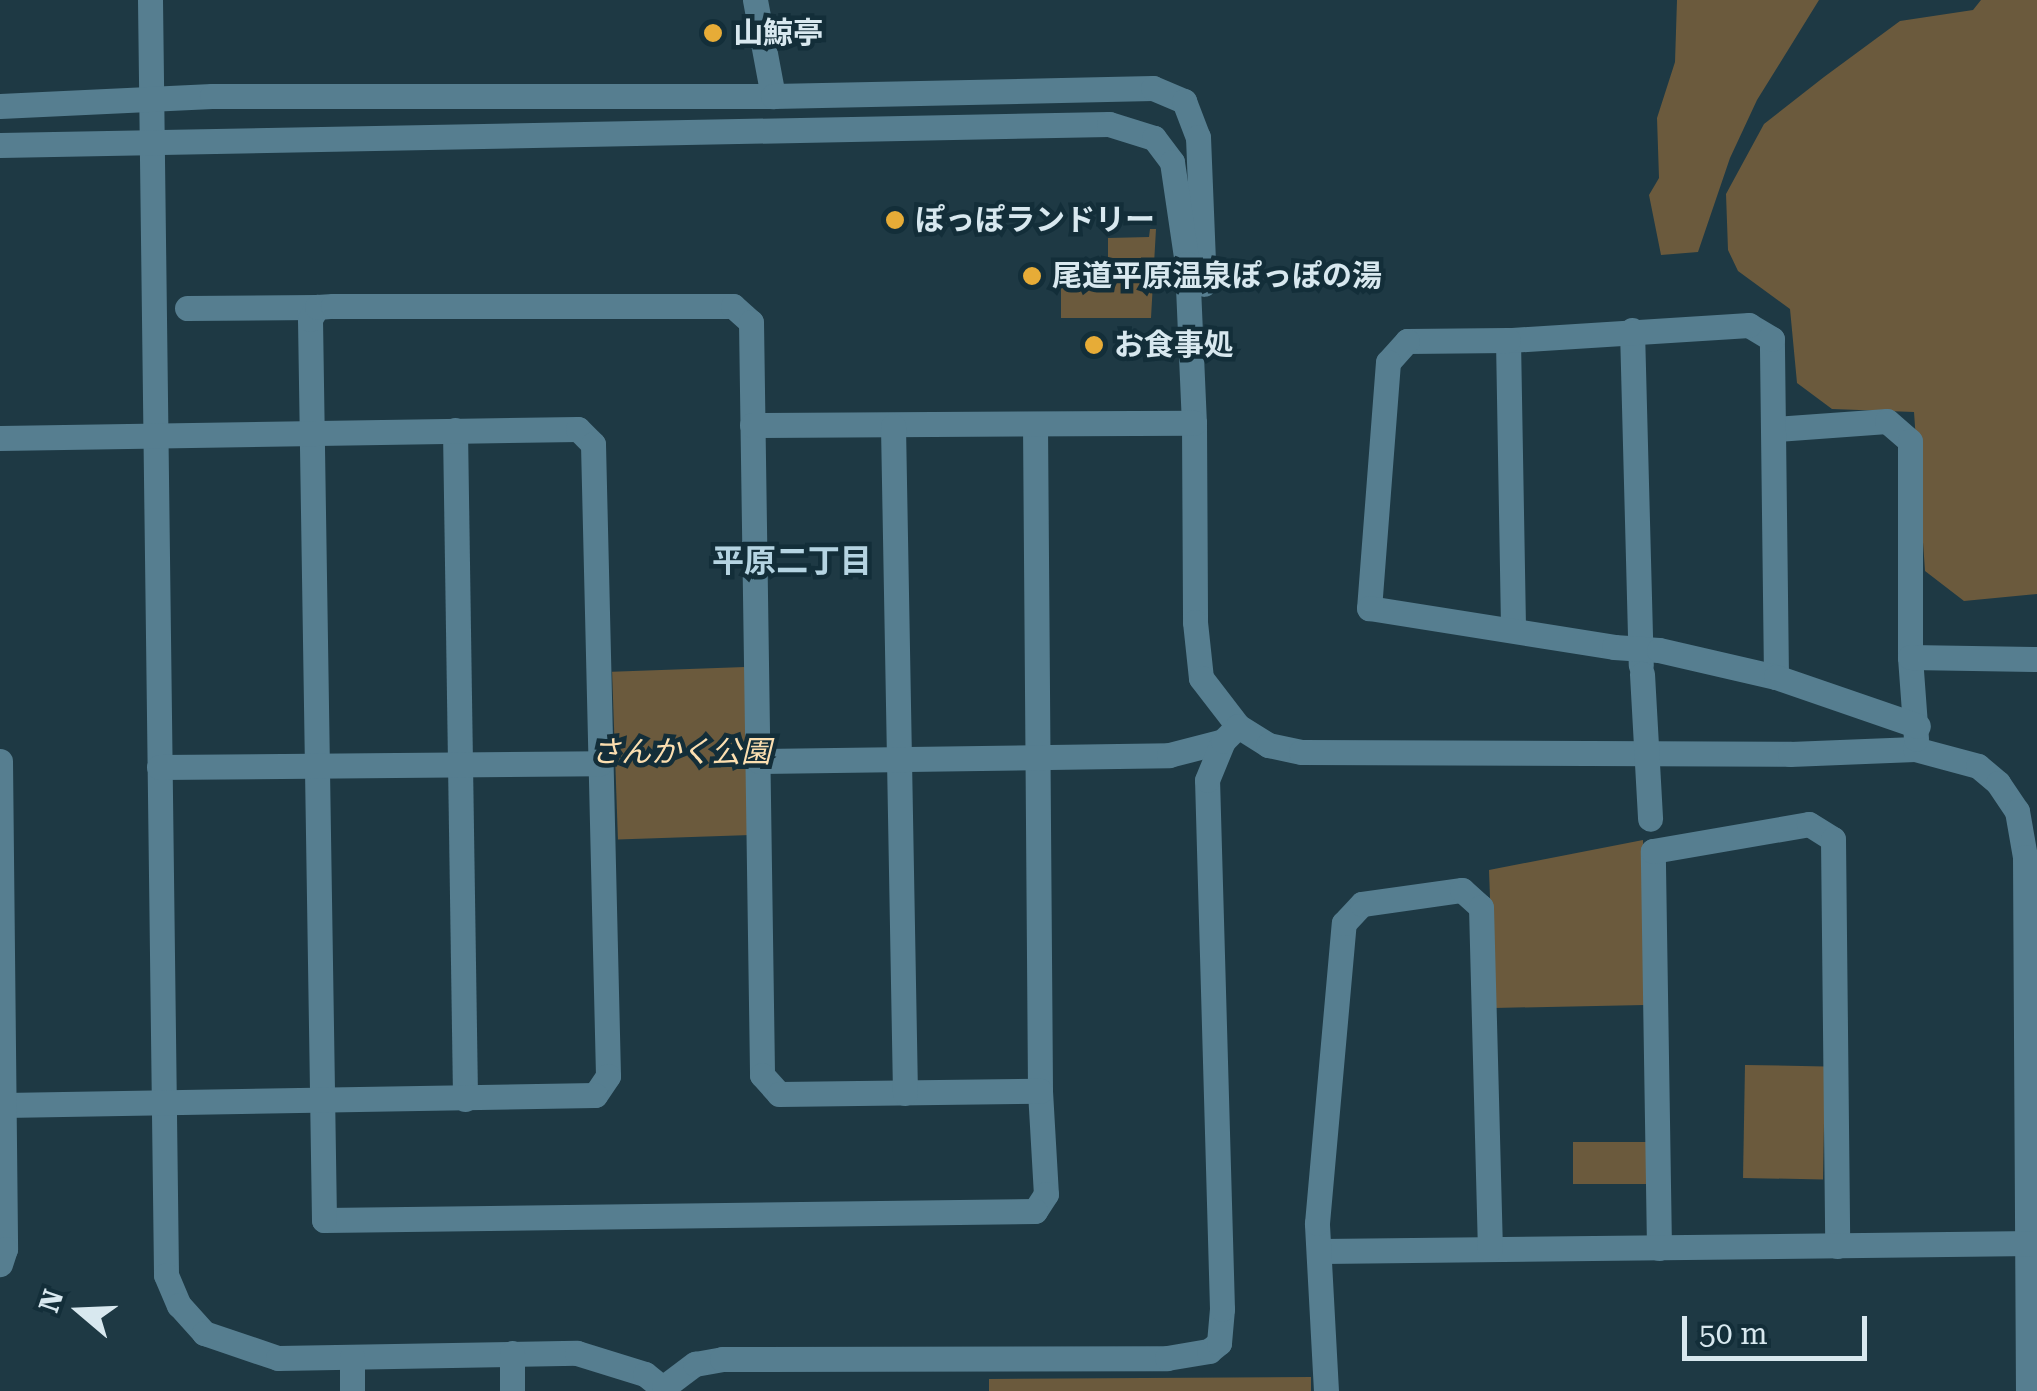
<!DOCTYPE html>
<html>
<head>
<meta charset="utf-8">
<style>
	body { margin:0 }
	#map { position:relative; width:2037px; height:1391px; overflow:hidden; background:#1e3944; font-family:"Roboto Serif","Noto Sans JP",serif }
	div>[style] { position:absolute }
	.green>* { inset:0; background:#6b5a3d; transform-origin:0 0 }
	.minor>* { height:25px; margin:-12.5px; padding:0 12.5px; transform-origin:12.5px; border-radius:12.5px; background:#567e90 }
	.minor-bridge>* { height:25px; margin:-12.5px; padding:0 12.5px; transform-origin:12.5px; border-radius:12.5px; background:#567e90 }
	.dots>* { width:28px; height:28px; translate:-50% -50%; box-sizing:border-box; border:5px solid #132e39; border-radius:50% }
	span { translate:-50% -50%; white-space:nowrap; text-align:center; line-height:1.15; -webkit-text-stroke:9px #132e39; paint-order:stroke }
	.poi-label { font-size:30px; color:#d8e8ef; font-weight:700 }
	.left { translate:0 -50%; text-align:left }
	.park-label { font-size:30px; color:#fcdfb0; font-style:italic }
	.neighbourhood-label { font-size:32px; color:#b5d4e2; font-weight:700 }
	.north { position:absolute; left:30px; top:1261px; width:100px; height:100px; -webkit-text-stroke:8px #132e39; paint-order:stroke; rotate:289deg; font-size:28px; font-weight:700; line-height:40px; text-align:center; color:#d8e8ef }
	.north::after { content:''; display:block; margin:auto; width:35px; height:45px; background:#d8e8ef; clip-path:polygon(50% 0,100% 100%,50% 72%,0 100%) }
	.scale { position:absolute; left:1682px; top:1316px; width:185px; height:45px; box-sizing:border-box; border:5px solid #d8e8ef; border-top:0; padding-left:12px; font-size:30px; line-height:35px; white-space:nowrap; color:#d8e8ef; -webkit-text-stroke:8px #132e39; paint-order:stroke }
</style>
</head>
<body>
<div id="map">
	<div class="green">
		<div style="clip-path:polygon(1677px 0,1819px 0,1757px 100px,1730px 158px,1698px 252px,1661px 255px,1649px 195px,1659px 178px,1657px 118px,1675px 62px)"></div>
		<div style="clip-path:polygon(1981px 0,2037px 0,2037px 594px,1964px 601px,1925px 571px,1914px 412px,1832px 409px,1797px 383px,1790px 309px,1738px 271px,1728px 250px,1726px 194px,1764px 124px,1824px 77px,1900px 21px,1973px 10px)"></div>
		<div style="clip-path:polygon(1150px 229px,1156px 229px,1151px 318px,1061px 318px,1061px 280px,1108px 280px,1108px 238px,1149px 237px)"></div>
		<div style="left:745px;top:667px;width:168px;height:133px;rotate:88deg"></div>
		<div style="clip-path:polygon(1643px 840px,1645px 1005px,1494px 1008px,1489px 870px)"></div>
		<div style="left:1745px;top:1065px;width:80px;height:113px;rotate:1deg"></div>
		<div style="left:1648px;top:1142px;width:42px;height:75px;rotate:90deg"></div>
		<div style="clip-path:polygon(1311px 1377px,1311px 1391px,989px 1391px,989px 1379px)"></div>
	</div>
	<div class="minor">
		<div style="left:150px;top:0;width:1275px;rotate:89.28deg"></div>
		<div style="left:166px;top:1275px;width:33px;rotate:67deg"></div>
		<div style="left:179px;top:1305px;width:38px;rotate:48deg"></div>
		<div style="left:204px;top:1333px;width:78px;rotate:18.7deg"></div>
		<div style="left:278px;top:1358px;width:299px;rotate:-1deg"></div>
		<div style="left:577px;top:1353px;width:71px;rotate:17.2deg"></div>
		<div style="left:645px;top:1374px;width:27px;rotate:39deg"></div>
		<div style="left:755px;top:0;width:98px;rotate:79.4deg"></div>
		<div style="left:0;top:106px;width:212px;rotate:-2.7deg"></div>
		<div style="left:212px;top:96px;width:561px"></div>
		<div style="left:773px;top:96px;width:380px;rotate:-1.2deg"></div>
		<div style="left:1153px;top:88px;width:34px;rotate:23deg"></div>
		<div style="left:1184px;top:101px;width:39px;rotate:69deg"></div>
		<div style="left:1198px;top:137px;width:147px;rotate:87.7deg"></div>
		<div style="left:0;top:145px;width:1109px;rotate:-1.08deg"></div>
		<div style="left:1109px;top:124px;width:47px;rotate:17.3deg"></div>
		<div style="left:1154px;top:138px;width:30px;rotate:53deg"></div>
		<div style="left:1172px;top:162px;width:103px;rotate:81.6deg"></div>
		<div style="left:1187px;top:264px;width:159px;rotate:87.5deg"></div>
		<div style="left:1194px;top:423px;width:199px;rotate:89.7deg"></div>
		<div style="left:1195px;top:622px;width:56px;rotate:83.9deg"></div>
		<div style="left:1201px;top:678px;width:61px;rotate:52.4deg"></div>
		<div style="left:1238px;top:726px;width:36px;rotate:32deg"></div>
		<div style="left:1268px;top:745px;width:34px;rotate:12deg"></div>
		<div style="left:1301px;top:752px;width:489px;rotate:0.2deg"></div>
		<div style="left:1790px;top:754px;width:125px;rotate:-2.3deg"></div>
		<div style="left:1915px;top:749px;width:65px;rotate:15.1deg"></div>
		<div style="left:1978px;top:766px;width:26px;rotate:40deg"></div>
		<div style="left:1998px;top:783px;width:34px;rotate:56deg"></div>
		<div style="left:2017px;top:811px;width:47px;rotate:80.1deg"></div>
		<div style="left:2025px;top:857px;width:534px;rotate:89.68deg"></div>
		<div style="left:187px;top:308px;width:130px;rotate:-0.4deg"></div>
		<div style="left:1632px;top:330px;width:335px;rotate:88.5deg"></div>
		<div style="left:1508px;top:340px;width:290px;rotate:89deg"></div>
		<div style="left:1035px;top:424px;width:667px;rotate:89.57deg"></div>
		<div style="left:1040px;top:1091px;width:103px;rotate:86.7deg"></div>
		<div style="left:1046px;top:1194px;width:20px;rotate:123deg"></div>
		<div style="left:1035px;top:1211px;width:711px;rotate:179.27deg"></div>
		<div style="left:324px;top:1220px;width:901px;rotate:-90.89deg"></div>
		<div style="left:310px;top:319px;width:14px;rotate:-60deg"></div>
		<div style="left:317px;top:307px;width:16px;rotate:-4deg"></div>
		<div style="left:333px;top:306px;width:400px"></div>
		<div style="left:733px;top:306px;width:24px;rotate:42deg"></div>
		<div style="left:751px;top:322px;width:753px;rotate:89.16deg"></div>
		<div style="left:762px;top:1075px;width:25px;rotate:48deg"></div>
		<div style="left:779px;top:1094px;width:261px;rotate:-0.7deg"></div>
		<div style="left:752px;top:425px;width:442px;rotate:-0.3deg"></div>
		<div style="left:893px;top:426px;width:667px;rotate:88.97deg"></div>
		<div style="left:1776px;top:429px;width:111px;rotate:-4.1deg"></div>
		<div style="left:1887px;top:421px;width:30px;rotate:41deg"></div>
		<div style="left:1910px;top:441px;width:216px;rotate:90deg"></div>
		<div style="left:1910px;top:657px;width:82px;rotate:85.8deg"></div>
		<div style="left:455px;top:430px;width:669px;rotate:89.14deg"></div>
		<div style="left:0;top:438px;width:578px;rotate:-0.89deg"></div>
		<div style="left:578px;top:429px;width:21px;rotate:45deg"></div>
		<div style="left:593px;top:444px;width:632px;rotate:88.64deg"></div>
		<div style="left:608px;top:1076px;width:23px;rotate:124deg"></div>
		<div style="left:595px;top:1095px;width:591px;rotate:179.03deg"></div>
		<div style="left:1910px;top:657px;width:127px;rotate:0.9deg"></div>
		<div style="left:1776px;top:677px;width:338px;rotate:-90.7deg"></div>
		<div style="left:1772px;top:339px;width:27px;rotate:-149deg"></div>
		<div style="left:1749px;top:325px;width:241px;rotate:176.4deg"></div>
		<div style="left:1508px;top:340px;width:101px;rotate:179.4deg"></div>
		<div style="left:1407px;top:341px;width:28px;rotate:132deg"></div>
		<div style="left:1388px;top:362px;width:247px;rotate:94.4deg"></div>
		<div style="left:1369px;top:608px;width:248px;rotate:9deg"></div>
		<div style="left:1614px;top:647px;width:45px;rotate:3.8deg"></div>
		<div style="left:1659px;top:650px;width:120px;rotate:13deg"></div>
		<div style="left:1776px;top:677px;width:150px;rotate:19deg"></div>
		<div style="left:0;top:761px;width:488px;rotate:89.4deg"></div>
		<div style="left:5px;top:1249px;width:16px;rotate:108deg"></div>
		<div style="left:759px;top:761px;width:410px;rotate:-0.8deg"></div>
		<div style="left:1169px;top:755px;width:56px;rotate:-14.5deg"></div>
		<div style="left:159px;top:767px;width:441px;rotate:-0.5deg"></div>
		<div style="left:1659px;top:1248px;width:397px;rotate:-90.9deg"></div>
		<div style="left:1653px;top:851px;width:158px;rotate:-9.8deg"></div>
		<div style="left:1809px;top:824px;width:28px;rotate:32deg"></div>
		<div style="left:1833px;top:839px;width:407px;rotate:89.4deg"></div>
		<div style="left:1322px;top:1251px;width:715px;rotate:-0.64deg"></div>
		<div style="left:352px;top:1357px;width:34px;rotate:90deg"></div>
		<div style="left:664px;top:1387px;width:39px;rotate:-37deg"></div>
		<div style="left:695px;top:1364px;width:27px;rotate:-10deg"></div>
		<div style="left:722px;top:1359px;width:445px;rotate:-0.1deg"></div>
		<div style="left:1167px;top:1358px;width:43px;rotate:-9.5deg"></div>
		<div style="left:1209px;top:1351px;width:13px;rotate:-39deg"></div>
		<div style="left:1219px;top:1343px;width:34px;rotate:-85deg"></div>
		<div style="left:1222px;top:1309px;width:529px;rotate:-91.62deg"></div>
		<div style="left:1207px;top:780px;width:42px;rotate:-67.7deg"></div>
		<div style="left:1223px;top:741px;width:21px;rotate:-45deg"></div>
		<div style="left:512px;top:1391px;width:38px;rotate:-90deg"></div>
		<div style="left:1326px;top:1391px;width:168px;rotate:-93.1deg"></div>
		<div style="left:1317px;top:1223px;width:301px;rotate:-84.9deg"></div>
		<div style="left:1344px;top:923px;width:26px;rotate:-47deg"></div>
		<div style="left:1362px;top:904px;width:101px;rotate:-8deg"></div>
		<div style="left:1462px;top:890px;width:25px;rotate:42deg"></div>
		<div style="left:1481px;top:907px;width:342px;rotate:88.5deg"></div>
	</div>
	<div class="minor-bridge">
		<div style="left:1642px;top:674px;width:145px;rotate:86.8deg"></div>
	</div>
	<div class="dots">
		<div style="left:713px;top:33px;background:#e7ac37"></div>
		<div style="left:895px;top:220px;background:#e7ac37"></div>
		<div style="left:1032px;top:276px;background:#e7ac37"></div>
		<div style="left:1094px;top:345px;background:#e7ac37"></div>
	</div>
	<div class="poi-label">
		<span class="left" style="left:733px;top:33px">山鯨亭</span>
		<span class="left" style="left:915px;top:220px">ぽっぽランドリー</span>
		<span class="left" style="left:1052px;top:276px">尾道平原温泉ぽっぽの湯</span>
		<span class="left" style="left:1114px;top:345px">お食事処</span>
	</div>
	<div class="park-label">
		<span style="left:681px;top:752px">さんかく公園</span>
	</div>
	<div class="neighbourhood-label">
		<span style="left:792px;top:561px">平原二丁目</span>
	</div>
	<div class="north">N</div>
	<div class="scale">50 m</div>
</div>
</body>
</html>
